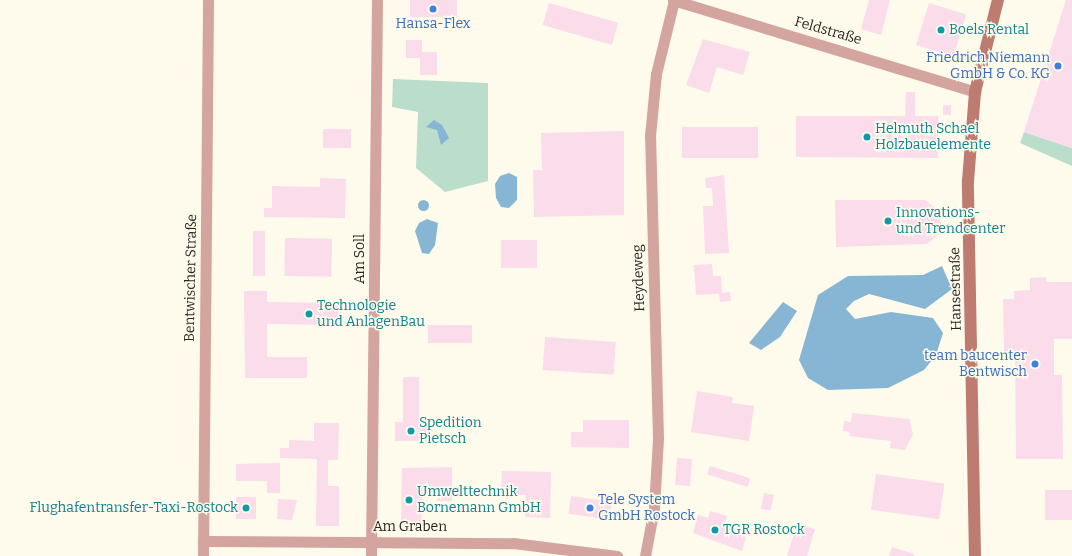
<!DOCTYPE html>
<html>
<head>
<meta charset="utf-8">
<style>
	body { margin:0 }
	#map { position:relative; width:1072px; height:556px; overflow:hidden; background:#fefbed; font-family:Bitter,serif }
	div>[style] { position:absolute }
	.green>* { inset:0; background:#bdc }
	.water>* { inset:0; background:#86b6d3 }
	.round { border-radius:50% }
	.building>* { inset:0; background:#fbdcea; transform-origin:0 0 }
	.street>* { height:11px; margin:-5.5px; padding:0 5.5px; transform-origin:5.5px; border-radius:5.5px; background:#d4a59e }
	.secondary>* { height:12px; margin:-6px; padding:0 6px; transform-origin:6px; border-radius:6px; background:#be7b70 }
	.dots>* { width:11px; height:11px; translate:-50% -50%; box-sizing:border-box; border:2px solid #fefbed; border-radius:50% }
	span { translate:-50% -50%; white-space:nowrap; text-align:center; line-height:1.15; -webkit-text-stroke:3px #fefbed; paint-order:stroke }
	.shop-label { font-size:14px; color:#366cbe }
	.right { translate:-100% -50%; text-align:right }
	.left { translate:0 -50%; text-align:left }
	.culture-label { font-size:14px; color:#0d838f }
	.street-label { font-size:14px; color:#282621 }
</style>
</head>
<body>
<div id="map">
	<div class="green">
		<div style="clip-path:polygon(393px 79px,488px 83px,488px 181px,445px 192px,416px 168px,418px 112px,392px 107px)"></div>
		<div style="clip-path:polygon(1024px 132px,1072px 148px,1072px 166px,1020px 143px)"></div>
	</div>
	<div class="water">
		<div style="clip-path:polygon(434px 120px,442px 125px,449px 138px,441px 145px,437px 130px,426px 127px)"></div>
		<div style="clip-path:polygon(509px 173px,517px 177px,517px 200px,509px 208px,501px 207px,496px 198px,495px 184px,500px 176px)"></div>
		<div class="round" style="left:417.5px;top:199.5px;width:11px;height:11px"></div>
		<div style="clip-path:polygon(427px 219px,438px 223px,435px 245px,429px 254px,422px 253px,415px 231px,419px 223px)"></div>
		<div style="clip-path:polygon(942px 266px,952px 289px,925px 309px,869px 294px,854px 301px,846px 309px,855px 319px,891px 312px,933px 318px,943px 333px,936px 355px,924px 370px,888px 388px,828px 390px,808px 378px,799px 360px,818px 295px,848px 276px,923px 275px)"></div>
		<div style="clip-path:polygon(783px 302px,797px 311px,780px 337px,761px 350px,749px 343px)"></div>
	</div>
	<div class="building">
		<div style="left:410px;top:0;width:47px;height:17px"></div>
		<div style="clip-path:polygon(869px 0,890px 0,881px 35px,861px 29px)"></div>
		<div style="clip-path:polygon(1066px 0,1072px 0,1072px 148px,1024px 132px)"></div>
		<div style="left:549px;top:3px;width:72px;height:23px;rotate:16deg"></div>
		<div style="left:929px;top:3px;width:39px;height:44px;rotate:17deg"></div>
		<div style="clip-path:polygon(703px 39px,750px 52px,743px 75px,717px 67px,709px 93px,686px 85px)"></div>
		<div style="clip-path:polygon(406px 40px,422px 40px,422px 52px,437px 52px,437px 75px,420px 75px,420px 58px,406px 58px)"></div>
		<div style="clip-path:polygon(906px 92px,915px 92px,915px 116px,938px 116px,938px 158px,796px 157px,796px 116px,905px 116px)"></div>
		<div style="left:943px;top:105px;width:8px;height:10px"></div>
		<div style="left:682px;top:127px;width:76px;height:31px"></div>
		<div style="left:323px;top:129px;width:28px;height:19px"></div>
		<div style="clip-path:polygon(624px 131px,624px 215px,534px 217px,533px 170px,542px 170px,541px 133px)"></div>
		<div style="clip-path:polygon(724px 175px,729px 253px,705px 254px,703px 206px,713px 206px,712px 188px,706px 188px,705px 178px)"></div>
		<div style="clip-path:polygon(320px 178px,346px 179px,345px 218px,264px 217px,264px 208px,272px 208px,272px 186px,320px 187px)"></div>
		<div style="clip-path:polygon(835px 200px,925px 200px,938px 210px,941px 225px,939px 234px,927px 244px,836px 247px)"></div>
		<div style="left:253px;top:231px;width:12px;height:45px"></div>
		<div style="left:285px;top:238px;width:47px;height:38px;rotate:1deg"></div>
		<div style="left:501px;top:240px;width:36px;height:28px"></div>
		<div style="clip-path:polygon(712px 264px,713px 276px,721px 276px,722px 293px,730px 292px,731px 301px,720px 302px,719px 294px,696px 295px,694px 265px)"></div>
		<div style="clip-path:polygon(1046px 277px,1046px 282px,1072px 282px,1072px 339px,1054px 339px,1054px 375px,1062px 375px,1063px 459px,1016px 459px,1015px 353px,1004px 353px,1003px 299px,1014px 299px,1014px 291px,1030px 290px,1030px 278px)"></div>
		<div style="clip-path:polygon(244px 291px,267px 291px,267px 302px,341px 303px,340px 325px,267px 324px,267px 357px,307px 357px,307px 378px,245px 378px)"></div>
		<div style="left:428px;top:325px;width:44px;height:18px"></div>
		<div style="left:545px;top:337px;width:71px;height:33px;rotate:4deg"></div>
		<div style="clip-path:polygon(403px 377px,419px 377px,419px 422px,428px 422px,428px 441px,395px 441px,395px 422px,403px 422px)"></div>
		<div style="clip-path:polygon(697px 391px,733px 397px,732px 403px,754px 406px,749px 441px,691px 432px)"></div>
		<div style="clip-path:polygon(852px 413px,909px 419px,913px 434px,905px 450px,890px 448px,891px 441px,849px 436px,850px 432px,843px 431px,844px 421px,851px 422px)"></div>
		<div style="clip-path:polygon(583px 420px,629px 420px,629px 448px,571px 447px,571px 432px,583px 432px)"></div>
		<div style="clip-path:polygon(314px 423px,339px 423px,338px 460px,328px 460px,328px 486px,339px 486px,339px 526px,316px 526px,317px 459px,280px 458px,280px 448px,289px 448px,289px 440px,314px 441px)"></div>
		<div style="left:677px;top:458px;width:15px;height:27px;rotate:4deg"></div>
		<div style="clip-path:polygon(280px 463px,280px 493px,267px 493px,267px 481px,236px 481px,236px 464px)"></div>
		<div style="left:710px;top:466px;width:42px;height:9px;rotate:17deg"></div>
		<div style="clip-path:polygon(452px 467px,452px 501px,437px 501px,437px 493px,423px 493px,421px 523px,401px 522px,402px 468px)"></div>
		<div style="clip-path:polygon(502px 471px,551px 472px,550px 518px,525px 517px,526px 495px,501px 494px)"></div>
		<div style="left:876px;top:474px;width:69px;height:36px;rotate:8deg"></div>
		<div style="left:1045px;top:490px;width:27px;height:30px"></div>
		<div style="left:764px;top:493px;width:10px;height:16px;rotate:11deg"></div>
		<div style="left:571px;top:496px;width:41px;height:18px;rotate:8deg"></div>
		<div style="left:236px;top:497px;width:20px;height:22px"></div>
		<div style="clip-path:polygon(278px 499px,297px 500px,292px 520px,277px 519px)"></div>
		<div style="clip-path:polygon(710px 511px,727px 516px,724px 526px,747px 533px,742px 551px,693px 533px,698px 515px,708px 518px)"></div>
		<div style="clip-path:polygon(797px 524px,815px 529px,807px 556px,787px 556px)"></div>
		<div style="clip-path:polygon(892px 547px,914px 554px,914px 556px,889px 556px)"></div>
	</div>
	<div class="street">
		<div style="left:673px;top:0;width:316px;rotate:16.9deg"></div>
		<div style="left:203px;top:541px;width:310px;rotate:0.4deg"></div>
		<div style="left:513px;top:543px;width:105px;rotate:7.1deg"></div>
		<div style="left:203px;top:556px;width:556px;rotate:-89.48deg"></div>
		<div style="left:371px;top:556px;width:556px;rotate:-89.38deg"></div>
		<div style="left:645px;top:556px;width:49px;rotate:-79.4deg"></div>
		<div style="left:654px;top:508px;width:70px;rotate:-86.7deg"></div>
		<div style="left:658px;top:438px;width:302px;rotate:-91.5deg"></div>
		<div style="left:650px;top:136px;width:62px;rotate:-84.5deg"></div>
		<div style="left:656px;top:74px;width:76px;rotate:-76.3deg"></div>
	</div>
	<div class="secondary">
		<div style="left:975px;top:556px;width:375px;rotate:-91.1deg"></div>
		<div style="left:968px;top:181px;width:89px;rotate:-85.5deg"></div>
		<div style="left:975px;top:92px;width:95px;rotate:-76deg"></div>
	</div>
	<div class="dots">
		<div style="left:433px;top:9px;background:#3f7fe0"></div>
		<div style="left:941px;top:30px;background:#0f9aa8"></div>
		<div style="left:1058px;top:66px;background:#3f7fe0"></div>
		<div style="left:867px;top:137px;background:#0f9aa8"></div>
		<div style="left:888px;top:221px;background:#0f9aa8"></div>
		<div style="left:309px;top:314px;background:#0f9aa8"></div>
		<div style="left:1035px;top:364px;background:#3f7fe0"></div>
		<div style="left:411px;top:431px;background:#0f9aa8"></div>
		<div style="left:409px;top:500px;background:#0f9aa8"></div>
		<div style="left:246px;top:508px;background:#0f9aa8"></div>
		<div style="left:590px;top:508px;background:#3f7fe0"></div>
		<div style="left:715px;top:530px;background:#0f9aa8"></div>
	</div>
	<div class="shop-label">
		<span style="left:433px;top:24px">Hansa-Flex</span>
		<span class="right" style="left:1050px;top:66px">Friedrich Niemann<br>GmbH &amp; Co. KG</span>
		<span class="right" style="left:1027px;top:364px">team baucenter<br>Bentwisch</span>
		<span class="left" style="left:598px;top:508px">Tele System<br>GmbH Rostock</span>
	</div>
	<div class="culture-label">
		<span class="left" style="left:949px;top:30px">Boels Rental</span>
		<span class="left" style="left:875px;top:137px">Helmuth Schael<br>Holzbauelemente</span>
		<span class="left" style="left:896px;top:221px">Innovations-<br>und Trendcenter</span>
		<span class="left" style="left:317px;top:314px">Technologie<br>und AnlagenBau</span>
		<span class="left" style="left:419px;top:431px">Spedition<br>Pietsch</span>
		<span class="left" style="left:417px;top:500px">Umwelttechnik<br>Bornemann GmbH</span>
		<span class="right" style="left:238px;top:508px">Flughafentransfer-Taxi-Rostock</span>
		<span class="left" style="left:723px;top:530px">TGR Rostock</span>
	</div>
	<div class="street-label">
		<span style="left:828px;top:31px;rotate:16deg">Feldstraße</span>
		<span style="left:360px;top:259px;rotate:-90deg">Am Soll</span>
		<span style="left:191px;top:278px;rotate:-89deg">Bentwischer Straße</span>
		<span style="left:639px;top:278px;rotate:-92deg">Heydeweg</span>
		<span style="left:956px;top:289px;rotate:-91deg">Hansestraße</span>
		<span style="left:410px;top:527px">Am Graben</span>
	</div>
</div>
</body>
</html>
